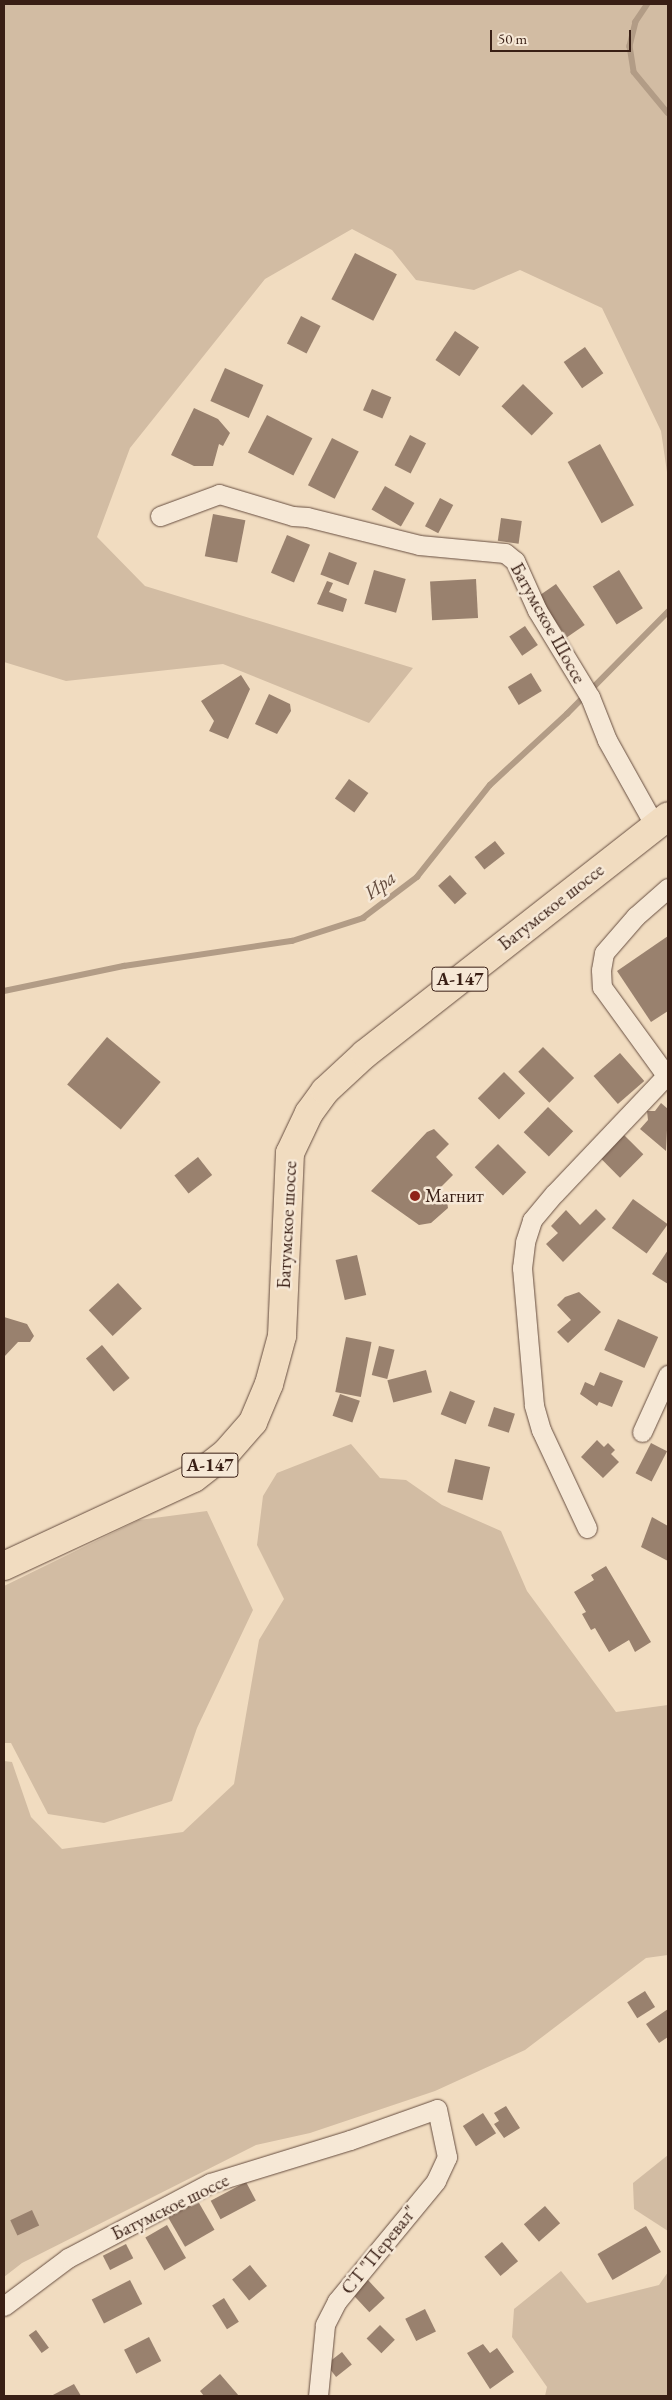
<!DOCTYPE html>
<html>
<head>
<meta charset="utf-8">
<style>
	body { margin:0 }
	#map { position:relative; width:672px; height:2400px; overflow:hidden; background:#f1dcc0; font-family:"EB Garamond",serif }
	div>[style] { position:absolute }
	.green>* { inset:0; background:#d2bca3 }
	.stream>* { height:5.5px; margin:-2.75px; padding:0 2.75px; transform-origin:2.75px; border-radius:2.75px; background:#b29c86 }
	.building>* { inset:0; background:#99816e; transform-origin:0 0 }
	.roads { filter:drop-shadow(0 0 1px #674e40) drop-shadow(0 0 1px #674e40) }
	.street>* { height:19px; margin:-9.5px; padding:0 9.5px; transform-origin:9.5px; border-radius:9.5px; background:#f6e8d6 }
	.highway>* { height:28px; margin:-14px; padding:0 14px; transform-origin:14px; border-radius:14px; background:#f1dcc0 }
	.dots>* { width:14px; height:14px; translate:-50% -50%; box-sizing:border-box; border:2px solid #f6e8d6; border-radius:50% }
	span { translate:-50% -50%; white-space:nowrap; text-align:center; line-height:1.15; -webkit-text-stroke:5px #f6e8d6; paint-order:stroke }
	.shield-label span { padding:1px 4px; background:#f6e8d6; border:1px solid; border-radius:4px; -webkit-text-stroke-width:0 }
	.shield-label { font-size:18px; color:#391f15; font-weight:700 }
	.street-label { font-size:19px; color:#391f15 }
	.poi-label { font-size:19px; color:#391f15 }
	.left { translate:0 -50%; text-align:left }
	.water-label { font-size:20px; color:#634b3d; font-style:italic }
	.frame { position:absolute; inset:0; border:5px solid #391f15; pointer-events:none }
	.scale { position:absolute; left:490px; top:30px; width:141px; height:22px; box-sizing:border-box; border:2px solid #391f15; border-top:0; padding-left:6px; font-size:15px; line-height:18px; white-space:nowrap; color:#391f15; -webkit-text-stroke:4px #f6e8d6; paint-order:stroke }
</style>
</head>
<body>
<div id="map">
	<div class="green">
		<div style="clip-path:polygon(4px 4px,668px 4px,668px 479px,661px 431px,602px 308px,520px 270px,474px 290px,416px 280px,392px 250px,352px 229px,265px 279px,130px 448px,97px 537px,145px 586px,413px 668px,369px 723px,223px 664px,66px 681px,4px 662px)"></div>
		<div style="clip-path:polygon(351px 1444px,380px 1478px,406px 1480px,442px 1505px,501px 1531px,527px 1591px,616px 1712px,668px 1705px,668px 1955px,646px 1958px,525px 2050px,435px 2091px,310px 2133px,256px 2145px,22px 2263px,4px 2277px,4px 1761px,12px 1762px,31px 1817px,62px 1849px,183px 1832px,234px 1784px,259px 1640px,284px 1599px,257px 1545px,263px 1496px,277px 1473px)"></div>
		<div style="clip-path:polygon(207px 1511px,253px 1610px,197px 1728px,172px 1801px,104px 1823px,48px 1814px,11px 1743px,4px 1743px,4px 1586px,139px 1520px)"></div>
		<div style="clip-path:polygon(668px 2155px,668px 2231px,634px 2209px,633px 2183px)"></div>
		<div style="clip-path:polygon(561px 2271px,587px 2303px,659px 2285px,668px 2272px,668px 2396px,545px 2396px,547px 2387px,512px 2337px,514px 2309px)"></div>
	</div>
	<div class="stream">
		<div style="left:648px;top:4px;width:22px;rotate:124deg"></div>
		<div style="left:636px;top:22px;width:25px;rotate:104deg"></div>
		<div style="left:630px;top:46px;width:26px;rotate:81deg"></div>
		<div style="left:634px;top:72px;width:53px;rotate:50.3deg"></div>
		<div style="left:4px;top:991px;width:123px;rotate:-11.8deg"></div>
		<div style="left:124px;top:966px;width:170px;rotate:-8.5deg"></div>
		<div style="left:292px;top:941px;width:75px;rotate:-17.9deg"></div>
		<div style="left:363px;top:918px;width:68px;rotate:-37.2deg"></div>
		<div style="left:417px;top:877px;width:117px;rotate:-51.6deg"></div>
		<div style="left:490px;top:785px;width:105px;rotate:-42.7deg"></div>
		<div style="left:567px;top:714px;width:144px;rotate:-45.3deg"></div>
	</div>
	<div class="building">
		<div style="left:355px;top:253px;width:47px;height:52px;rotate:27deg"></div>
		<div style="left:301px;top:316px;width:22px;height:31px;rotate:27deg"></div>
		<div style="left:455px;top:331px;width:29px;height:35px;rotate:34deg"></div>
		<div style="left:585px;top:347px;width:32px;height:26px;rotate:55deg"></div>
		<div style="left:225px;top:368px;width:42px;height:36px;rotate:24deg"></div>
		<div style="left:523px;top:384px;width:42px;height:31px;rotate:44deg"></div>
		<div style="left:372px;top:389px;width:21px;height:23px;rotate:23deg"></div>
		<div style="clip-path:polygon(194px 408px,218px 419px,230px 433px,223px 446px,219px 444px,213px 466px,194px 466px,171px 455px)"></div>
		<div style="left:267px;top:415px;width:51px;height:42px;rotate:27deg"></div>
		<div style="left:410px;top:435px;width:18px;height:34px;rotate:27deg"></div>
		<div style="left:332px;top:438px;width:30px;height:53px;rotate:27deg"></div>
		<div style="left:600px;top:444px;width:70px;height:37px;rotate:61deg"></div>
		<div style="left:385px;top:486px;width:34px;height:27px;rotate:30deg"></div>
		<div style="left:440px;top:498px;width:15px;height:32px;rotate:28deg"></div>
		<div style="left:213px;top:514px;width:33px;height:43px;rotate:11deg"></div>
		<div style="left:501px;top:518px;width:21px;height:23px;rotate:8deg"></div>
		<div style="left:287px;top:535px;width:25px;height:41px;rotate:23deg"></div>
		<div style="left:329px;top:552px;width:30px;height:24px;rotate:21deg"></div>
		<div style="left:374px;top:570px;width:33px;height:35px;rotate:16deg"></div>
		<div style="left:619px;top:570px;width:45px;height:31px;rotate:58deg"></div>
		<div style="left:476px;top:579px;width:39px;height:46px;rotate:87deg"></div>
		<div style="clip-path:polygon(327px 581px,333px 583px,329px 592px,347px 599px,343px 612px,317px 604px)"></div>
		<div style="left:556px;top:584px;width:50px;height:22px;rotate:55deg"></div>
		<div style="left:525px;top:626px;width:23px;height:19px;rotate:56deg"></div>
		<div style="left:531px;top:673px;width:21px;height:27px;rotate:59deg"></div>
		<div style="clip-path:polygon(241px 675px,250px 689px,228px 739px,209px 731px,214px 721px,201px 701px)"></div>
		<div style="clip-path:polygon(269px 694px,290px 704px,291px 711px,277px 734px,255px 724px)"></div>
		<div style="left:349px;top:779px;width:24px;height:24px;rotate:36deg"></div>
		<div style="left:495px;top:841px;width:16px;height:26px;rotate:52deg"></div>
		<div style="left:450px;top:875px;width:25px;height:16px;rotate:48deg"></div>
		<div style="clip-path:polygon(668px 936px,668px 1011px,651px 1022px,617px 971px)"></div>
		<div style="left:107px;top:1037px;width:70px;height:62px;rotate:40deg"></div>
		<div style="left:543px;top:1047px;width:44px;height:35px;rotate:45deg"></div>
		<div style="left:620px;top:1053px;width:37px;height:35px;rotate:49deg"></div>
		<div style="left:504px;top:1072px;width:30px;height:37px;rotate:45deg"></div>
		<div style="clip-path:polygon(661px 1103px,668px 1109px,666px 1151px,640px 1129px,648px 1120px,647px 1111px,655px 1111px)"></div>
		<div style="left:548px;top:1107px;width:35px;height:35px;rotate:44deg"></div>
		<div style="clip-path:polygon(434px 1129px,449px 1144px,436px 1157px,453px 1175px,437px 1191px,447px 1201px,448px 1208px,431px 1223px,419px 1225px,371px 1191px,427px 1132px)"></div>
		<div style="left:620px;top:1131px;width:33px;height:33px;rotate:45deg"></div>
		<div style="left:498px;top:1144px;width:40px;height:33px;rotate:45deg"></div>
		<div style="left:198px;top:1157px;width:23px;height:30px;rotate:52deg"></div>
		<div style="left:633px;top:1199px;width:43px;height:36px;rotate:36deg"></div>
		<div style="clip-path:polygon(596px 1209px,606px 1219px,563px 1262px,546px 1244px,558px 1233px,551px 1226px,566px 1210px,580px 1225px)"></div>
		<div style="clip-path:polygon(668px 1250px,668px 1284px,652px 1274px)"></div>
		<div style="left:357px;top:1255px;width:41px;height:22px;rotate:77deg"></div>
		<div style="left:118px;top:1283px;width:35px;height:40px;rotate:47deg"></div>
		<div style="clip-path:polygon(579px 1292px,601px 1312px,568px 1343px,557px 1332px,571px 1320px,557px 1305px,565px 1297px)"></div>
		<div style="clip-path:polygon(4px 1317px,27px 1324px,34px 1336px,30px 1342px,18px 1342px,4px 1357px)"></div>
		<div style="left:618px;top:1319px;width:44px;height:34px;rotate:24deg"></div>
		<div style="left:346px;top:1337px;width:26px;height:56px;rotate:11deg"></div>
		<div style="left:102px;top:1345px;width:43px;height:21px;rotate:50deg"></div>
		<div style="left:379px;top:1346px;width:16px;height:30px;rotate:14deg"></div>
		<div style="left:426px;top:1370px;width:23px;height:40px;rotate:75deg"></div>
		<div style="clip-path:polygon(600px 1372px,623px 1381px,612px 1407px,599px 1402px,597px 1406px,580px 1394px,585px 1382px,594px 1386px)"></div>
		<div style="left:450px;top:1391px;width:27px;height:25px;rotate:22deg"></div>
		<div style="left:340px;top:1394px;width:21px;height:23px;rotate:19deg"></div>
		<div style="left:494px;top:1407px;width:22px;height:20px;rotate:18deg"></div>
		<div style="clip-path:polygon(597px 1440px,604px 1447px,608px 1443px,615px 1450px,611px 1454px,619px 1462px,603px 1478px,581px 1457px)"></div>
		<div style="left:651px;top:1443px;width:18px;height:34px;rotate:27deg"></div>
		<div style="left:455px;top:1459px;width:36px;height:34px;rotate:13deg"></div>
		<div style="clip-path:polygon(652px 1517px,668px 1526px,668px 1561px,641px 1547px)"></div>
		<div style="clip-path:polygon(606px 1566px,651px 1642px,635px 1652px,629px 1640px,609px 1652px,595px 1628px,591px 1630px,582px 1614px,586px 1612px,574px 1592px,594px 1580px,591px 1575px)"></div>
		<div style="left:645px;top:1991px;width:19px;height:21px;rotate:58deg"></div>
		<div style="clip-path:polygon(668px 2009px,668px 2037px,659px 2043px,646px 2024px)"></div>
		<div style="clip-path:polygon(506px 2106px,520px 2128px,504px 2138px,494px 2124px,499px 2121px,494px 2113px)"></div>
		<div style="left:483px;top:2113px;width:24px;height:24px;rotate:57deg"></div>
		<div style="left:246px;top:2182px;width:21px;height:40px;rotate:62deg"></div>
		<div style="left:195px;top:2196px;width:39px;height:34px;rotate:60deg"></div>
		<div style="left:545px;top:2206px;width:23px;height:28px;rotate:49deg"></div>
		<div style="left:32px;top:2210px;width:17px;height:24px;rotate:65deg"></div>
		<div style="left:167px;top:2225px;width:38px;height:25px;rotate:60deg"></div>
		<div style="left:646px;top:2226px;width:30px;height:56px;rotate:60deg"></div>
		<div style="left:502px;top:2242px;width:25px;height:23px;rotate:50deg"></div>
		<div style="left:126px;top:2244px;width:16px;height:26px;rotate:63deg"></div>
		<div style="left:250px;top:2265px;width:27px;height:23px;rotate:51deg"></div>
		<div style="left:367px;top:2279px;width:26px;height:21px;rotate:47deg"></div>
		<div style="left:130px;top:2280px;width:27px;height:43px;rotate:63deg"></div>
		<div style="left:224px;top:2298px;width:28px;height:14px;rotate:58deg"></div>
		<div style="left:425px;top:2309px;width:25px;height:22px;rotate:64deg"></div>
		<div style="left:380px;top:2325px;width:21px;height:19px;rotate:45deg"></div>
		<div style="left:36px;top:2330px;width:22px;height:9px;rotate:54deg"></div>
		<div style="left:149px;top:2337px;width:27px;height:28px;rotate:63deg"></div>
		<div style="clip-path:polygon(483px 2344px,490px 2353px,497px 2348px,514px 2372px,490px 2389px,467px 2353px)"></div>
		<div style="left:342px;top:2352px;width:16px;height:20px;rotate:52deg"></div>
		<div style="clip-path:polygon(220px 2374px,239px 2396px,204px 2396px,200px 2391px)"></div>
		<div style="clip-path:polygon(74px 2384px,81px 2396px,51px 2396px)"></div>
	</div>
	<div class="roads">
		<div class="street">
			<div style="left:160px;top:516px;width:63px;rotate:-20.4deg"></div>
			<div style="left:219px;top:494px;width:77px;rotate:16.6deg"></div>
			<div style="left:293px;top:516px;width:14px;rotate:4deg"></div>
			<div style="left:307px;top:517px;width:115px;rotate:14deg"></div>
			<div style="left:419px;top:545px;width:86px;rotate:5.3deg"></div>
			<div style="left:505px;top:553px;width:13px;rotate:39deg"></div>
			<div style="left:515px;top:561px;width:54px;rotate:65.8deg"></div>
			<div style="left:537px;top:610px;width:102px;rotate:58.7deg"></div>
			<div style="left:590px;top:697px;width:46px;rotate:68.4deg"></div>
			<div style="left:607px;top:740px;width:98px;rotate:60.8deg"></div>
			<div style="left:668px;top:888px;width:43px;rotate:138.8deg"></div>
			<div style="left:636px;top:916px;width:49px;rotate:130.9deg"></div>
			<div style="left:604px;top:953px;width:17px;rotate:100deg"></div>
			<div style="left:601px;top:970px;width:17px;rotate:87deg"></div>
			<div style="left:602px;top:987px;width:112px;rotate:54deg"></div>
			<div style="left:642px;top:1432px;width:63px;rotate:-65.5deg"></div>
			<div style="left:587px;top:1528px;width:108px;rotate:-115.1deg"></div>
			<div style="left:541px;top:1430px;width:26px;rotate:-106deg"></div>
			<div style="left:534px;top:1405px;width:138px;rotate:-95deg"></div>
			<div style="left:522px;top:1268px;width:26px;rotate:-83deg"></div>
			<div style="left:525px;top:1242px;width:23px;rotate:-72deg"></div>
			<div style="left:532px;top:1220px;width:35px;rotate:-50deg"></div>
			<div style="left:555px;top:1193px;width:161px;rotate:-46.5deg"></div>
			<div style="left:4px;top:2306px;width:80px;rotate:-36.9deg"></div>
			<div style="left:68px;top:2258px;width:161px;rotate:-27.8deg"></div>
			<div style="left:210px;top:2183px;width:146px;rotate:-17.1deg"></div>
			<div style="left:350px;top:2140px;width:92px;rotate:-19.6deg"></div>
			<div style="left:437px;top:2109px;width:49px;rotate:78.2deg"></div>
			<div style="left:447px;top:2157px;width:26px;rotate:115deg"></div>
			<div style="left:436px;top:2181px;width:156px;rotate:129.5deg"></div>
			<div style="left:337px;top:2301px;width:27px;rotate:117deg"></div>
			<div style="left:325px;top:2325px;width:71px;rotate:95.6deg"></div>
		</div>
		<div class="highway">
			<div style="left:4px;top:1566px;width:209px;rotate:-24.9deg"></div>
			<div style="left:194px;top:1478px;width:41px;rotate:-38deg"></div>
			<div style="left:226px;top:1453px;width:41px;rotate:-48.9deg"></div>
			<div style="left:253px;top:1422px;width:41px;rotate:-67.2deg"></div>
			<div style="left:269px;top:1384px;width:50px;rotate:-74.8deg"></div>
			<div style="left:282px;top:1336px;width:183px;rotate:-87.5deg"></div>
			<div style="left:290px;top:1153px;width:44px;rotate:-64.6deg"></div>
			<div style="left:309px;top:1113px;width:27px;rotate:-54deg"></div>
			<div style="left:325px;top:1091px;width:54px;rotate:-42.8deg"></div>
			<div style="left:365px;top:1054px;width:385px;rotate:-38.1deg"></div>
		</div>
	</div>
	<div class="dots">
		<div style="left:415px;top:1196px;background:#8f2418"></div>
	</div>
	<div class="shield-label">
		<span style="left:460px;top:979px">А-147</span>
		<span style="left:210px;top:1465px">А-147</span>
	</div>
	<div class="street-label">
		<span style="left:548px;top:623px;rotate:61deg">Батумское Шоссе</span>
		<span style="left:551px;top:907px;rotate:-38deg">Батумское шоссе</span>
		<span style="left:287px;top:1225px;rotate:-87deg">Батумское шоссе</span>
		<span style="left:170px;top:2207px;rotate:-26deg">Батумское шоссе</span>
		<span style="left:379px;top:2250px;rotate:-51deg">СТ "Перевал"</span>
	</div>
	<div class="poi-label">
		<span class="left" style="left:425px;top:1196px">Магнит</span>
	</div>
	<div class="water-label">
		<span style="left:380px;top:885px;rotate:-37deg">Ира</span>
	</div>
	<div class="frame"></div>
	<div class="scale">50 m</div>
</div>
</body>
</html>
